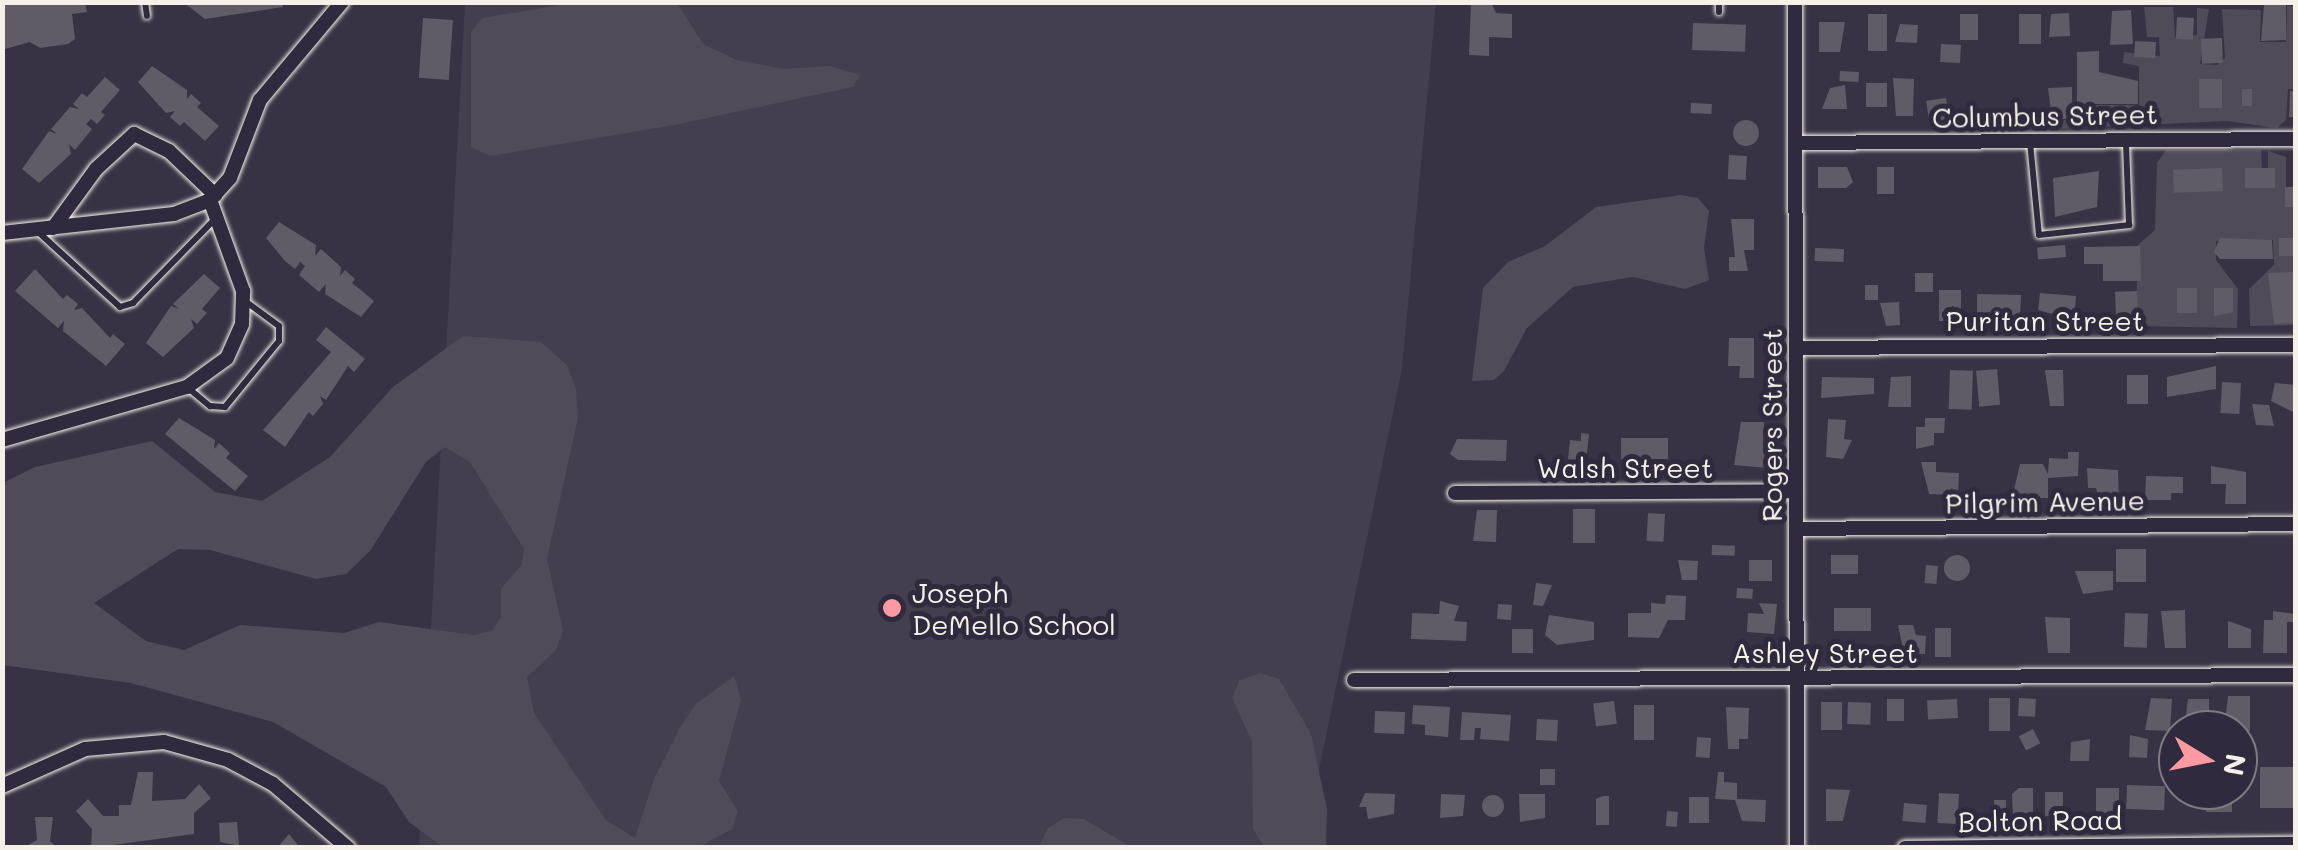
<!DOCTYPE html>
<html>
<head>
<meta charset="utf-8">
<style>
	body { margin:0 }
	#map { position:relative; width:2298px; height:850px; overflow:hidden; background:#373244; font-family:Mali,sans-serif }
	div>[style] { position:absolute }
	.built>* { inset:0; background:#433f4e }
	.green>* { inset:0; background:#504b59 }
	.building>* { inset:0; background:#5f5c67; transform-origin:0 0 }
	.round { border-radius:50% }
	.roads { filter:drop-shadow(0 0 2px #f4f1e8) drop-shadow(0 0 2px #f4f1e8) }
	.lane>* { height:6px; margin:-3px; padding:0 3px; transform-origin:3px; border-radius:3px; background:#2f2a3d }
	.street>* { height:14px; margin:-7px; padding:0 7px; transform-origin:7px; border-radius:7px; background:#2f2a3d }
	.dots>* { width:28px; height:28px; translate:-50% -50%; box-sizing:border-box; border:5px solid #2f2a3d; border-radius:50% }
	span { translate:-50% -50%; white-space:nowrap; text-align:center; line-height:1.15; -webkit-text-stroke:10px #2f2a3d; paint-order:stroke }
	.street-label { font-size:28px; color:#f4f1e8 }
	.poi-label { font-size:28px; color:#f4f1e8 }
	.left { translate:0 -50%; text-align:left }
	.frame { position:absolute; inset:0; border:5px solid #f4f1e8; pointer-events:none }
	.north { position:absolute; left:2158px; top:710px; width:100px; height:100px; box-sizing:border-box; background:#2f2a3d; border:2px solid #7e7a81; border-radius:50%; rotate:100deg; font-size:28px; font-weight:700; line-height:40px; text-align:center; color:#f4f1e8 }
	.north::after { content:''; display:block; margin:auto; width:35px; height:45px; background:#ff9aa2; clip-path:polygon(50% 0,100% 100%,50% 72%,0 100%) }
</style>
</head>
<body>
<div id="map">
	<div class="built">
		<div style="clip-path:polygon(465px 3px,1436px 3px,1402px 369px,1303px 847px,419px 848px)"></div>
	</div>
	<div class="green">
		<div style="clip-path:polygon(578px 2px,677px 3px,703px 44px,737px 60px,784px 69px,829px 66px,860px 75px,853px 87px,674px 125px,490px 156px,471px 147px,471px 32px,482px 18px)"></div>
		<div style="clip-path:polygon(2287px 6px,2295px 6px,2295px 89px,2288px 89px,2286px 120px,2277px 128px,2227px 121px,2056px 129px,2056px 120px,2073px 120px,2074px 105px,2139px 105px,2139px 66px,2123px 63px,2124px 52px,2160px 56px,2159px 37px,2147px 37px,2144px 7px,2173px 7px,2175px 37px,2197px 35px,2197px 8px,2209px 9px,2200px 64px,2217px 65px,2225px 58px,2222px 9px,2261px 10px,2260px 42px,2286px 42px)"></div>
		<div style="clip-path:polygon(2166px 150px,2261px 150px,2262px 168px,2268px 168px,2268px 151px,2286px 157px,2286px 188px,2295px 188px,2295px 325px,2250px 326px,2249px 289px,2274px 265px,2273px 240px,2216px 241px,2216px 260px,2238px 289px,2237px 328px,2136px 326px,2138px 245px,2155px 230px,2157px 163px)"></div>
		<div style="clip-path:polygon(1681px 195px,1698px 198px,1709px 211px,1704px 248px,1709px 280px,1685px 289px,1633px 277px,1573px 287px,1527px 328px,1504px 371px,1494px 380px,1472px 381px,1483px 288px,1508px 262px,1545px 246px,1596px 207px)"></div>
		<div style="clip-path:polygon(evenodd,463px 336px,541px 342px,567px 365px,576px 389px,578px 418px,547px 559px,563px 631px,556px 650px,527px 677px,534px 713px,606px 820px,635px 838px,654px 779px,682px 724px,696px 704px,734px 676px,741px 699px,719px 781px,738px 811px,732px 829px,699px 847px,443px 847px,409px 822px,386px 787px,273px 722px,131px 683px,3px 665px,3px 483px,35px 467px,152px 441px,215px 492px,262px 501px,330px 457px,393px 387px,463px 336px,445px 447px,470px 462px,524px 549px,522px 564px,501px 589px,501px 617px,492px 631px,474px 635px,379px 622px,344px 633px,240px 625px,184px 650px,146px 641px,94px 603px,178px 549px,210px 550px,316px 579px,346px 574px,370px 551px,426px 462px,445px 447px)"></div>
		<div style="clip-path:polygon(1260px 673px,1279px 679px,1311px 734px,1327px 809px,1326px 847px,1264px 847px,1253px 829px,1252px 742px,1232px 697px,1240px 680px)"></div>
		<div style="clip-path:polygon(1064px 818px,1084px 819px,1131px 847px,1039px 847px,1048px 828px)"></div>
	</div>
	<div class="building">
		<div style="clip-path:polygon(2px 2px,85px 2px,87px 12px,72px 14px,75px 39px,68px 44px,40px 48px,30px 42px,2px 50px)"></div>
		<div style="clip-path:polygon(183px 2px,282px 2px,283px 7px,205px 19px)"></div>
		<div style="clip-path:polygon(1471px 2px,1491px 2px,1496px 13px,1512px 14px,1512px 38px,1489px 37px,1489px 56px,1469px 55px)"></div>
		<div style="clip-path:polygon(2264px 5px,2286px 5px,2286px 40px,2261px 41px)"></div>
		<div style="clip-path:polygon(2131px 10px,2133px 44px,2110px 45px,2112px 11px)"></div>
		<div style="clip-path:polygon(2069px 13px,2070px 36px,2049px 37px,2051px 14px)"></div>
		<div style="left:1868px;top:14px;width:19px;height:37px"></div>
		<div style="left:1960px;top:14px;width:18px;height:26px"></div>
		<div style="left:2019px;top:14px;width:22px;height:30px"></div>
		<div style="left:2177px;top:17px;width:17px;height:22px;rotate:3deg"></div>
		<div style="left:423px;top:18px;width:30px;height:60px;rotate:4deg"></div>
		<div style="clip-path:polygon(1819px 22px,1845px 22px,1840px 52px,1819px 52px)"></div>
		<div style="left:1693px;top:23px;width:53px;height:27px;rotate:2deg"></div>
		<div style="clip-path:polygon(1900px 24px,1918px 25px,1917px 43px,1895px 42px)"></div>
		<div style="left:2222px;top:38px;width:25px;height:21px;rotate:88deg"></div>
		<div style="left:2135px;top:41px;width:21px;height:16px;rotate:3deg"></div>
		<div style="left:1941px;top:44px;width:20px;height:18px;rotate:3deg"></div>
		<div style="clip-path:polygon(2099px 51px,2099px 72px,2138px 81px,2138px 104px,2077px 104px,2077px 52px)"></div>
		<div style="clip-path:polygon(152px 66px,187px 90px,187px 99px,191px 94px,201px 103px,197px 107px,219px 126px,205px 141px,184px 122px,180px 126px,170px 117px,175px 111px,166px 113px,138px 82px)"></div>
		<div style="left:1840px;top:71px;width:19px;height:10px;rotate:3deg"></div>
		<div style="clip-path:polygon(105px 77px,120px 90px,101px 112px,105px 115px,97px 124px,91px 119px,86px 124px,92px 129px,75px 150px,69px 144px,71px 154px,39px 183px,22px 169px,49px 131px,57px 134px,51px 129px,70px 107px,79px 109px,73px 104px,82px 93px,87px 97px)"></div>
		<div style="clip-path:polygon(1893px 78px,1914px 79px,1913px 116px,1896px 116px)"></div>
		<div style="left:2199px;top:79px;width:23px;height:29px"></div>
		<div style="left:1866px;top:83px;width:21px;height:24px"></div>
		<div style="clip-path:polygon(1845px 85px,1847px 109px,1822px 109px,1830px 88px)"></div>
		<div style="clip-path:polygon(2072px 87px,2072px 119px,2052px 119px,2048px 88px)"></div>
		<div style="left:2242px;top:89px;width:10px;height:17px"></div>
		<div style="clip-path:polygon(2290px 91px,2296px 91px,2296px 117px,2289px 117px)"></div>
		<div style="left:1946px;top:98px;width:21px;height:20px;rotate:82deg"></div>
		<div style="left:1691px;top:103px;width:21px;height:10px;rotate:3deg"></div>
		<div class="round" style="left:1733px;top:120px;width:26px;height:26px"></div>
		<div style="left:1729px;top:155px;width:18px;height:24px;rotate:3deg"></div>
		<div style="clip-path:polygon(1818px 167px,1847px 167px,1853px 182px,1846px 188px,1818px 188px)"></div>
		<div style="left:1877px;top:167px;width:17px;height:27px"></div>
		<div style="left:2222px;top:168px;width:23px;height:49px;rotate:88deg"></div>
		<div style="left:2245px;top:168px;width:30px;height:20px"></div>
		<div style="clip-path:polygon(2099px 171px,2097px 207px,2055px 217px,2053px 178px)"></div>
		<div style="left:2296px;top:187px;width:20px;height:11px;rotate:90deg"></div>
		<div style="clip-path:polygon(1731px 219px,1754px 219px,1754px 250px,1744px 250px,1748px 271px,1729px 271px,1729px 257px,1735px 257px)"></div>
		<div style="clip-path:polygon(279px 222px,316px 245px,315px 256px,321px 249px,341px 267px,340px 276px,345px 270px,355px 279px,352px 283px,374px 301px,361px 317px,325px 294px,326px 284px,319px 292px,299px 275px,305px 266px,300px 262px,295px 269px,285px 261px,266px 238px)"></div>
		<div style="clip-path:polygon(2220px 238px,2272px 240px,2273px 259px,2220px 259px,2214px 252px)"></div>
		<div style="left:2279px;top:238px;width:17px;height:18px"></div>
		<div style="left:2065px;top:245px;width:12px;height:28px;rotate:85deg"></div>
		<div style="clip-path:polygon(2140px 246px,2141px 281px,2103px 281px,2103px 264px,2084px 264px,2084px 247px)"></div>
		<div style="left:1815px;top:248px;width:29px;height:13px;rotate:2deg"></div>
		<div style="clip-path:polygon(35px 269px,63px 299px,67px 295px,78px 304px,74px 310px,82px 308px,110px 338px,113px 334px,125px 344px,106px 366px,63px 331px,64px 321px,58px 328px,15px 291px)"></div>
		<div style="clip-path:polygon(2293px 272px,2295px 323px,2274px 324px,2268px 273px)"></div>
		<div style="left:1915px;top:273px;width:18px;height:19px"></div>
		<div style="clip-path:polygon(204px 274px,220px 288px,202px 309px,207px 313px,197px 324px,191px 319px,194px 328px,163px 357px,146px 343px,171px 306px,179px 309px,173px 304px)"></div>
		<div style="left:1865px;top:285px;width:13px;height:15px"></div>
		<div style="left:2177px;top:288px;width:20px;height:25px"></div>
		<div style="clip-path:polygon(2214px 288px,2233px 288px,2233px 312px,2214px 316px)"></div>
		<div style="left:1939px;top:290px;width:22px;height:31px"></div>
		<div style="left:2137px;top:291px;width:29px;height:22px;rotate:88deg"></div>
		<div style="clip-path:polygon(2040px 293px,2076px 296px,2074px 320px,2038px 310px)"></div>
		<div style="clip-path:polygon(1977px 294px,2021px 295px,2020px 320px,1977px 312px)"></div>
		<div style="clip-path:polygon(1899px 302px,1900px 325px,1886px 326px,1880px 303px)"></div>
		<div style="clip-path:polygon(326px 327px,365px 359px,354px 372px,348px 366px,326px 400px,320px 396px,323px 404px,313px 416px,309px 412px,285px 447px,263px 430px,331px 352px,316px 340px)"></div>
		<div style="clip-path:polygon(1729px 338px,1754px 338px,1754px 378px,1739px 378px,1740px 366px,1728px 366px)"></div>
		<div style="clip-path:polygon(2216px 366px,2216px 389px,2167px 397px,2167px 377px)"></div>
		<div style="left:1997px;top:369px;width:36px;height:21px;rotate:85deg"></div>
		<div style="left:1950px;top:370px;width:23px;height:39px;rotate:2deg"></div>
		<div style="clip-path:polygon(2045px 370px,2063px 370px,2064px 406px,2050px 406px)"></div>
		<div style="left:2127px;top:375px;width:21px;height:29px"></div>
		<div style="clip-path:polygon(1911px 376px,1911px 407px,1888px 407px,1891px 377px)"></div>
		<div style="clip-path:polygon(1822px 377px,1874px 378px,1874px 394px,1821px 398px)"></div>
		<div style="left:2222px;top:382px;width:19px;height:31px;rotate:3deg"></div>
		<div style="clip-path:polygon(2275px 383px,2296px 385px,2295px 413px,2271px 401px)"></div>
		<div style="clip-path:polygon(2252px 404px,2269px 405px,2274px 426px,2256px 425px)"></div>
		<div style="clip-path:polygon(179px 418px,215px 440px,214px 449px,219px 443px,230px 453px,226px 458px,248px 476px,235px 491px,165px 434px)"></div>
		<div style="clip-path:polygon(1925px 418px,1945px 418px,1944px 433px,1934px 433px,1934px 445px,1916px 449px,1916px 427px,1925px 427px)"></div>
		<div style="clip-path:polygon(1828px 419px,1846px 420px,1844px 439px,1852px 440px,1843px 459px,1826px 457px)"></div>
		<div style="clip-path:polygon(1741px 422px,1764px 422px,1763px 443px,1779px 443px,1778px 469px,1734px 465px)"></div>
		<div style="clip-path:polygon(1581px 433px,1589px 434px,1585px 471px,1567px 469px,1570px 440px,1581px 441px)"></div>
		<div style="left:1621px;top:438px;width:47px;height:21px"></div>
		<div style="clip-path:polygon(1457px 439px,1507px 440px,1506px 461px,1458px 460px,1450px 454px)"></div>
		<div style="clip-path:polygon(2068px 452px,2079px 452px,2078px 476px,2048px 478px,2048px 498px,2012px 498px,2020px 464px,2043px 464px,2048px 474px,2049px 458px,2068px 459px)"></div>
		<div style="clip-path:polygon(1921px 462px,1936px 462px,1936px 472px,1959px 473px,1958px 495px,1929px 494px)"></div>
		<div style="clip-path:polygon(2211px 466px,2246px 472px,2246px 504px,2225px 504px,2226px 484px,2211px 484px)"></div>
		<div style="clip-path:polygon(2087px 468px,2118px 470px,2119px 504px,2100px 503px,2096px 488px,2088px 488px)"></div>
		<div style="clip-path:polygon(2146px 476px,2183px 477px,2183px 493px,2171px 493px,2171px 500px,2145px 500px)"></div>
		<div style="left:1573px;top:509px;width:22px;height:34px"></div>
		<div style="clip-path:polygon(1477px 510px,1497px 510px,1496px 542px,1473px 541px)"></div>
		<div style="left:1648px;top:513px;width:17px;height:28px;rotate:3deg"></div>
		<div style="left:1712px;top:545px;width:23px;height:10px;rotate:2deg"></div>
		<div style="left:2116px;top:549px;width:30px;height:33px"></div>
		<div style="left:1831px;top:555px;width:27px;height:19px"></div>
		<div class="round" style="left:1944px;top:555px;width:26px;height:26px"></div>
		<div style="clip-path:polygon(1678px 560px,1698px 561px,1697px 580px,1682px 580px)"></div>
		<div style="left:1749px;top:560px;width:23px;height:21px"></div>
		<div style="left:1926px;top:565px;width:12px;height:18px;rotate:5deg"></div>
		<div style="clip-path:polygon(2075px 571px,2113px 571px,2113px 590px,2083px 594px)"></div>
		<div style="clip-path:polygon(1536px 583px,1552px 585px,1543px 606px,1533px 605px)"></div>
		<div style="left:1737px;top:588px;width:16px;height:10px;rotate:4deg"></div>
		<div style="clip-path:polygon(1666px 595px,1686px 596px,1685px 620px,1668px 620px,1659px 638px,1628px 637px,1628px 613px,1651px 613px,1651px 603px,1665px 604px)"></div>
		<div style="clip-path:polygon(1440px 601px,1459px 606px,1454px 621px,1467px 622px,1466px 641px,1411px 639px,1412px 613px,1439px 614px)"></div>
		<div style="clip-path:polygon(1759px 603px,1777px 604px,1774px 634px,1747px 632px,1748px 613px,1764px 614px)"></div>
		<div style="left:1498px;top:604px;width:14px;height:15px;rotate:4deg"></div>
		<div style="left:1834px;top:608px;width:37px;height:23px"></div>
		<div style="clip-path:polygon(2185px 610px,2186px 648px,2165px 648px,2161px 611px)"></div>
		<div style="clip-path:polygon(2273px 611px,2296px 614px,2296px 622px,2287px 622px,2287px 653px,2263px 653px,2264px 620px,2273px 620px)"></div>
		<div style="left:2125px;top:613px;width:23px;height:34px;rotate:2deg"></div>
		<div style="clip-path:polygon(1549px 615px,1594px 622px,1594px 640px,1557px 645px,1545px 635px)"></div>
		<div style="clip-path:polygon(2045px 617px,2070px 618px,2070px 653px,2048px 653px)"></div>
		<div style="clip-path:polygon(2228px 621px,2251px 629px,2251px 648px,2228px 648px)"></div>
		<div style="clip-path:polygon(1898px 625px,1913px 625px,1916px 635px,1926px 636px,1925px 654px,1904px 654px)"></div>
		<div style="left:1951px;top:628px;width:29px;height:16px;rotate:90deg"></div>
		<div style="left:1512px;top:629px;width:21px;height:24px"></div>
		<div style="clip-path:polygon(2228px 696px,2250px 696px,2250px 731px,2224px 730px)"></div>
		<div style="left:1989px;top:698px;width:21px;height:33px"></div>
		<div style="left:2019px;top:698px;width:17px;height:18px;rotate:3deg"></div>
		<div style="clip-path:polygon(2151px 698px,2172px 699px,2170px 731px,2145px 730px)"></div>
		<div style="left:1887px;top:699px;width:17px;height:22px"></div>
		<div style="left:1957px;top:699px;width:19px;height:30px;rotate:87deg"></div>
		<div style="clip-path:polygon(2188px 699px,2209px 699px,2209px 730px,2184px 730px)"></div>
		<div style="left:1614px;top:701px;width:23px;height:21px;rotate:83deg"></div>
		<div style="left:1821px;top:702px;width:21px;height:28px"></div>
		<div style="left:1848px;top:702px;width:23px;height:22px;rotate:2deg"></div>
		<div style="clip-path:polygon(1413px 705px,1450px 707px,1448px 737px,1425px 735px,1425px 725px,1412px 724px)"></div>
		<div style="left:1634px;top:705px;width:20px;height:35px"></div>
		<div style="clip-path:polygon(1726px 707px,1749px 708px,1748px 739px,1739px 739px,1739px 749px,1728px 749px)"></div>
		<div style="left:1375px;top:711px;width:30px;height:22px;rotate:2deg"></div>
		<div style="clip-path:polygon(1462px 712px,1511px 715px,1509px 741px,1480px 739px,1481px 728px,1475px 728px,1474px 740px,1460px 740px)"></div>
		<div style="left:1537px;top:719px;width:21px;height:21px;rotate:3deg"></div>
		<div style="left:2033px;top:729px;width:16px;height:16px;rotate:63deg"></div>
		<div style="clip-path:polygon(2130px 735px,2148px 739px,2147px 758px,2129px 757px)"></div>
		<div style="left:1697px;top:737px;width:14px;height:20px;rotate:4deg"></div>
		<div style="clip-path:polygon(2090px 739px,2089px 761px,2070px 761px,2071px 742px)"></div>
		<div style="left:2260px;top:767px;width:36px;height:41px"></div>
		<div style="left:1540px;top:769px;width:15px;height:16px"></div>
		<div style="clip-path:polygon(138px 772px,153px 772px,152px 801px,185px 799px,199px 784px,211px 798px,194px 813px,194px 834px,91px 848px,92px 829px,76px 811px,88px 799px,103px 816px,119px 816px,119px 805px,131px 805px)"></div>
		<div style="clip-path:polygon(1718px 772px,1724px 772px,1724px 782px,1737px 783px,1737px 799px,1766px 800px,1765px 822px,1742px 821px,1735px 800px,1715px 799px)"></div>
		<div style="left:2127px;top:785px;width:38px;height:24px;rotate:2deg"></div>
		<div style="clip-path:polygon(2019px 788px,2033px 788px,2033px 817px,2013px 817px,2012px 794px)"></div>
		<div style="left:2096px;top:788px;width:23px;height:32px"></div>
		<div style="clip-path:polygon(1826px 789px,1850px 790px,1843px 821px,1826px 821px)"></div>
		<div style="left:2045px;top:792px;width:18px;height:24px"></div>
		<div style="left:2206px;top:792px;width:26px;height:20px"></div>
		<div style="clip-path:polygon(1365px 793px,1395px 794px,1394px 814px,1368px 819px,1366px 807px,1359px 807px)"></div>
		<div style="left:1939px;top:793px;width:20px;height:30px;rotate:3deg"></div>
		<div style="clip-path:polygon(1441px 794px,1465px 795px,1463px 816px,1440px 818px)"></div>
		<div style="clip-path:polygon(1519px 794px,1545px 794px,1545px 818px,1520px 822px)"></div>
		<div class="round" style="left:1482px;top:795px;width:22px;height:22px"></div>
		<div style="clip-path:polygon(1603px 796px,1609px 796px,1609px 825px,1596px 825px,1596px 799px)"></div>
		<div style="left:1689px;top:797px;width:20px;height:26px"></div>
		<div style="left:1994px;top:800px;width:12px;height:17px"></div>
		<div style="left:1904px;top:803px;width:23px;height:18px;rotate:5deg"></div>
		<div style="left:1667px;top:811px;width:11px;height:15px;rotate:5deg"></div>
		<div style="clip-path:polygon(35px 817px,53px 817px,50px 841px,57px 848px,23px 848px,37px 840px)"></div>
		<div style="clip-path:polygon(237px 822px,239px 845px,251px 848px,220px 842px,219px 823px)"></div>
		<div style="clip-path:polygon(289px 834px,300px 848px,277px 848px)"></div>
	</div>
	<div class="roads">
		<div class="lane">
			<div style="left:145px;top:2px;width:14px;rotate:82deg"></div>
			<div style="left:1719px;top:12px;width:10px;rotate:-90deg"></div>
			<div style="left:2030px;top:142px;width:93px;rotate:84.5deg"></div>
			<div style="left:2039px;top:235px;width:91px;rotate:-6.3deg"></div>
			<div style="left:2129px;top:225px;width:83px;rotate:-92.1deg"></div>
			<div style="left:36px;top:230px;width:114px;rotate:42.5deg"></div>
			<div style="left:120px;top:307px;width:14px;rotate:-17deg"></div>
			<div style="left:133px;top:303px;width:120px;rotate:-45.7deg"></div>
			<div style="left:187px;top:387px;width:30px;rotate:40deg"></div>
			<div style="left:210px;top:406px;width:15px;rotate:4deg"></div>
			<div style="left:225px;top:407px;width:85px;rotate:-50.7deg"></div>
			<div style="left:279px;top:341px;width:15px;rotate:-90deg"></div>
			<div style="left:279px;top:326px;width:42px;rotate:-143.7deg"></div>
		</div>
		<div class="street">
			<div style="left:1795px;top:2px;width:846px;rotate:89.86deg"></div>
			<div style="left:1795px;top:143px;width:501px;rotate:-0.46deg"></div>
			<div style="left:53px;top:228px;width:73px;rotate:-53.9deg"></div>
			<div style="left:96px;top:169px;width:52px;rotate:-42.6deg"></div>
			<div style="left:134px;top:134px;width:39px;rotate:26deg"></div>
			<div style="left:169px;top:151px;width:64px;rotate:43.7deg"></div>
			<div style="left:2px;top:233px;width:173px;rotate:-6.3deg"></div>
			<div style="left:174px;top:214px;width:39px;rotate:-21deg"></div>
			<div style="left:210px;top:200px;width:30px;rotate:-48deg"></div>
			<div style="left:230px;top:178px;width:84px;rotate:-69deg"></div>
			<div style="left:260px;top:100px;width:128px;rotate:-50.1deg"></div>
			<div style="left:1796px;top:348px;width:500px;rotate:-0.34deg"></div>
			<div style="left:2px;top:440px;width:192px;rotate:-16deg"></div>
			<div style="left:187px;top:387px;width:49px;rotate:-35.9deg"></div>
			<div style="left:227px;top:358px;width:37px;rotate:-66deg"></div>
			<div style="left:242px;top:324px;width:33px;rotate:-88deg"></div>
			<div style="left:243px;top:291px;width:97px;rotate:-109.9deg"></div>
			<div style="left:1455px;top:493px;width:341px;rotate:-0.3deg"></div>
			<div style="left:1796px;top:529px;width:500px;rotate:-0.57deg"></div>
			<div style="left:1354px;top:680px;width:942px;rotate:-0.3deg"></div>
			<div style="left:2px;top:786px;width:91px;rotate:-24deg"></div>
			<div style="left:85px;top:749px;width:79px;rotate:-5.1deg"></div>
			<div style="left:164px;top:742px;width:66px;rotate:15.7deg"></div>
			<div style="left:228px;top:760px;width:51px;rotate:28.1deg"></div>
			<div style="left:273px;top:784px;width:99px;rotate:40.5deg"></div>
			<div style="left:1905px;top:848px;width:391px;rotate:-0.6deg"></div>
		</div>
	</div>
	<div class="dots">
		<div style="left:892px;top:608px;background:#ff9aa2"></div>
	</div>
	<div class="street-label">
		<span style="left:2045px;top:115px;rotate:-1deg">Columbus Street</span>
		<span style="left:2045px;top:320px">Puritan Street</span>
		<span style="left:1771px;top:425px;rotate:-90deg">Rogers Street</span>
		<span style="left:1625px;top:467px">Walsh Street</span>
		<span style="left:2045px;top:501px;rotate:-1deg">Pilgrim Avenue</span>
		<span style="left:1825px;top:652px">Ashley Street</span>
		<span style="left:2040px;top:820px;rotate:-1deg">Bolton Road</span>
	</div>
	<div class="poi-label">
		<span class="left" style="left:912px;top:608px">Joseph<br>DeMello School</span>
	</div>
	<div class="frame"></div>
	<div class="north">N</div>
</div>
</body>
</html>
